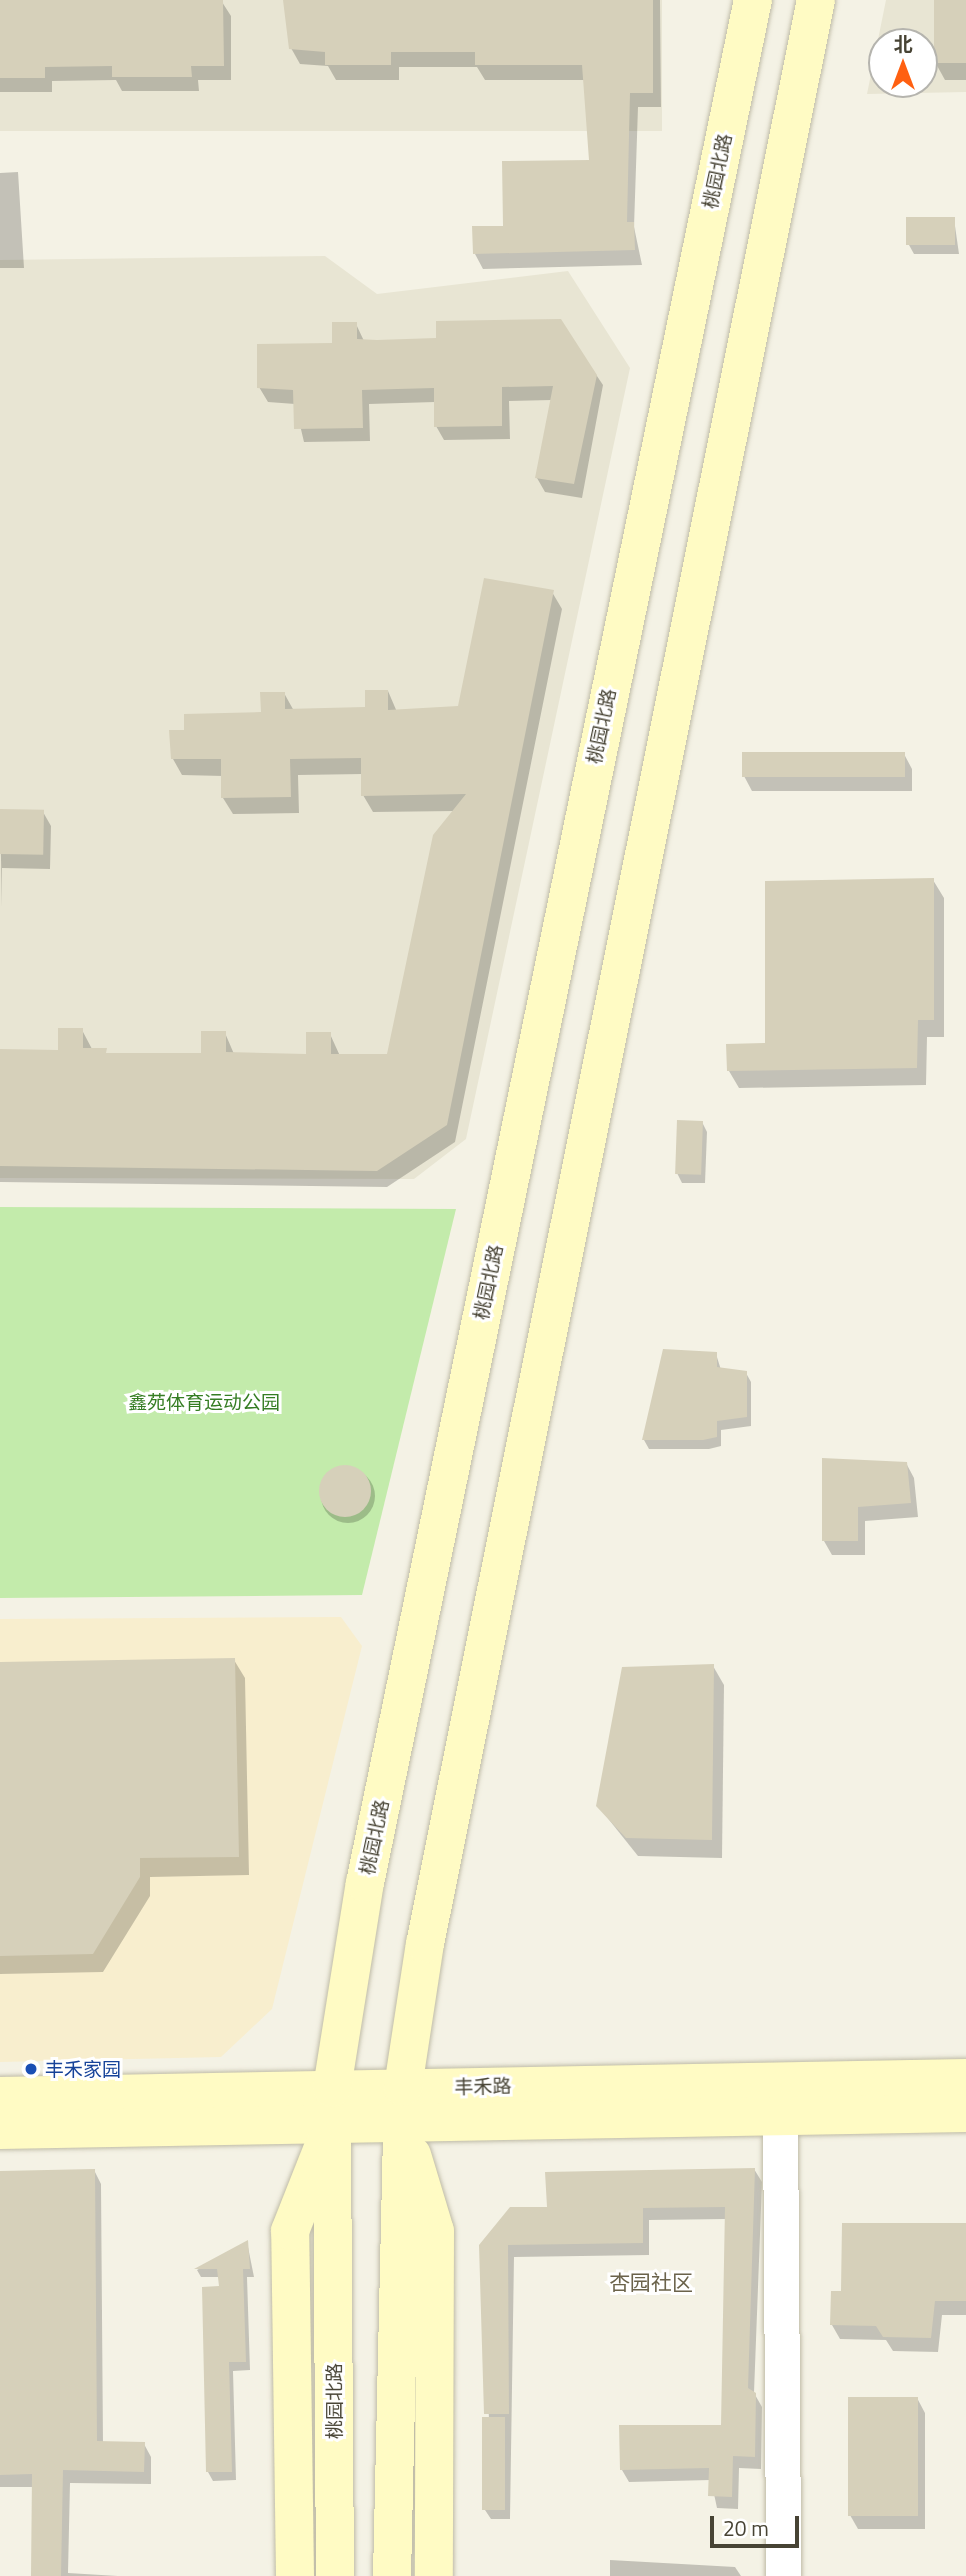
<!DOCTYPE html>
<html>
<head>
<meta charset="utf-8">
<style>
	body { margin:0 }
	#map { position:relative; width:966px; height:2576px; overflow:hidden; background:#f4f2e5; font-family:"Titillium Web","Noto Sans SC",sans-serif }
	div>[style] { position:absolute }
	.residential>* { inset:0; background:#e8e5d3; transform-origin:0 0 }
	.commercial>* { inset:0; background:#f8eece }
	.green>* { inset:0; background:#c3ebab }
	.shadow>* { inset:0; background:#0003 }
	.round { border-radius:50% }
	.building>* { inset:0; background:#d6d0ba; transform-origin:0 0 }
	.roads { filter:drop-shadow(0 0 2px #c0bca7) drop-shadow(0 0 2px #c0bca7) }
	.street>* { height:35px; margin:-17.5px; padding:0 17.5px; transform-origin:17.5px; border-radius:17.5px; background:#fff }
	.secondary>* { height:38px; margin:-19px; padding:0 19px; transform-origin:19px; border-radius:19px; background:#fffbc4 }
	.dots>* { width:19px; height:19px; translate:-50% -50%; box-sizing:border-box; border:4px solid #fff; border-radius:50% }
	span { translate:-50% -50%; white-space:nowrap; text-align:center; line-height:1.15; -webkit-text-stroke:6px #fff; paint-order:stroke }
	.street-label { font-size:19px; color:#474334 }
	.park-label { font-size:19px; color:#357d23 }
	.transit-label { font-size:19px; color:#164399 }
	.left { translate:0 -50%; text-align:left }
	.neighbourhood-label { font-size:21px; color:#6b634b }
	.north { position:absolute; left:868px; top:28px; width:70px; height:70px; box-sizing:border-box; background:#fff; border:2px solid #b5b4ae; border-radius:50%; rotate:0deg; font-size:19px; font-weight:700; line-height:28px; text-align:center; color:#474334 }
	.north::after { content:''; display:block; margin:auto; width:24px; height:32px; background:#ff6011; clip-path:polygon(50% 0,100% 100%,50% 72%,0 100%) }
	.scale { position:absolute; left:710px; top:2516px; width:89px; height:32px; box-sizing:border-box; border:4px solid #474334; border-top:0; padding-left:9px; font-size:21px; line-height:24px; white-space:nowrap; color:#474334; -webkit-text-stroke:5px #fff; paint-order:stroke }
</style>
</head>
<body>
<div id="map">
	<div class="residential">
		<div style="left:0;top:0;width:662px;height:131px"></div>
		<div style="clip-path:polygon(evenodd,886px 0,966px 0,966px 92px,867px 94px,886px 0,882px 42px,924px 42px,924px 84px,882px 84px,882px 42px)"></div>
		<div style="clip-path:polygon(325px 256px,377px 294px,568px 271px,630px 368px,466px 1139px,414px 1179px,0 1178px,0 260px)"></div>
	</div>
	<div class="commercial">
		<div style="clip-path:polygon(341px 1617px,362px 1646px,272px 2009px,221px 2057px,0 2062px,0 1619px)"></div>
	</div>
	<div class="green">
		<div style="clip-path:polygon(0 1207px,456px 1209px,362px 1595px,0 1598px)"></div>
	</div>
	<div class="shadow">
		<div style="clip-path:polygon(0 0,222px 2px,231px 16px,231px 80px,198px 80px,199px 91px,122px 91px,116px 80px,52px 81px,52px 92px,0 92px)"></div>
		<div style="clip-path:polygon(285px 0,660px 0,661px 107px,638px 107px,634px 227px,642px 265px,483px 269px,475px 254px,591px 162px,585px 80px,485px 80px,477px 67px,399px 67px,399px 80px,336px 80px,328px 66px,300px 64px,291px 48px)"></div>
		<div style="clip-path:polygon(936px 0,966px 0,966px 80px,945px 80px,935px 62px)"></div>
		<div style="clip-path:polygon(18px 172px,24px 268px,0 268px,0 173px)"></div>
		<div style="clip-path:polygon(954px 219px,959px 254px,914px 254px,909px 245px)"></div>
		<div style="clip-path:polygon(560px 321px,603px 385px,582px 498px,545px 492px,537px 478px,552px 400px,509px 401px,510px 439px,444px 440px,436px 426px,435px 402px,369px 404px,370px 441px,304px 442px,295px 404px,268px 402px,259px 387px,334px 344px,356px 324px,364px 341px,438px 340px)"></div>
		<div style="clip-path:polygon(552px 592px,562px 609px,455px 1142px,387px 1187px,0 1182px,0 1051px,60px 1051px,82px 1030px,92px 1049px,109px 1055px,203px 1054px,225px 1033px,234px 1054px,307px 1056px,330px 1034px,340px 1056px,389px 1056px,455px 811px,373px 812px,363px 795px,363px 774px,298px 775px,299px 813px,233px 814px,223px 798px,223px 776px,182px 775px,173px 759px,186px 732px,263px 714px,284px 693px,294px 711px,367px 709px,388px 691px,397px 712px,459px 708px)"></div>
		<div style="clip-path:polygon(904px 754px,912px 769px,912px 791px,752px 791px,744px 776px)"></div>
		<div style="clip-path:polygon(0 811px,43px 812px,51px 826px,50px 869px,2px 868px,2px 908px)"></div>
		<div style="clip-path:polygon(933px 880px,944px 898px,944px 1037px,927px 1037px,926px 1085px,739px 1088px,729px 1071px,767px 1045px)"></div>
		<div style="clip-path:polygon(702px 1122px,707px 1132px,705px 1183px,682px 1183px,677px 1173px)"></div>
		<div style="clip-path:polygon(716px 1354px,721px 1370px,746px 1373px,751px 1382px,751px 1426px,721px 1430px,721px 1446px,709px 1449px,649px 1449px,644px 1440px)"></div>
		<div style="clip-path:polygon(824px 1460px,906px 1463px,914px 1478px,918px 1517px,865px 1521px,865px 1555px,832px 1555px,824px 1541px)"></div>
		<div class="round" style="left:321px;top:1469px;width:54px;height:54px"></div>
		<div style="clip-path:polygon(234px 1660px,245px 1678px,249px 1875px,150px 1877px,150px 1896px,103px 1972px,0 1974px,0 1664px)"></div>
		<div style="clip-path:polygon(713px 1666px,724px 1685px,722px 1858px,638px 1856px,598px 1806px)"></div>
		<div style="clip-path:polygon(754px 2169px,762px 2182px,754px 2393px,762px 2407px,761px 2469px,739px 2468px,738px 2509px,717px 2508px,711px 2480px,629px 2482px,622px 2470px,723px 2427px,727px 2219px,649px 2220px,649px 2255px,514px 2257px,510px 2519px,491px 2519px,485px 2510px,489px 2419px,481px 2246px,548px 2209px)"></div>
		<div style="clip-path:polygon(94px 2170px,101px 2184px,103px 2443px,144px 2444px,151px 2457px,151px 2484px,70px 2483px,68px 2573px,118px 2576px,33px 2576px,34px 2487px,0 2487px,0 2173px)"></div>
		<div style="clip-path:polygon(966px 2225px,966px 2315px,942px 2315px,938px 2352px,893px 2351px,886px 2340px,840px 2339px,832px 2325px,843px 2292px)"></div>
		<div style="clip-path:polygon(247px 2242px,254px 2277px,247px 2277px,250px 2370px,233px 2371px,236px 2480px,213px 2481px,208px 2472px,221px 2288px,220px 2277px,201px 2277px,197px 2270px)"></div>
		<div style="clip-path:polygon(917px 2398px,925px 2413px,925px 2529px,858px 2529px,850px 2515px)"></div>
		<div style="clip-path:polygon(610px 2560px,735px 2567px,741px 2576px,610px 2576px)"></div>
	</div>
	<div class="building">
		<div style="clip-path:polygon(0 0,223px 0,224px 66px,191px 66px,192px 77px,112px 77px,112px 66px,45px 67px,45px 78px,0 78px)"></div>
		<div style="clip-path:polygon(283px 0,653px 0,653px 93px,630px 93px,627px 222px,634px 222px,635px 250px,473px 254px,472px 226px,503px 226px,502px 161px,589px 160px,582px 65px,475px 65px,475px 52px,391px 52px,391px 65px,325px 65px,325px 52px,289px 49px)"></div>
		<div style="left:934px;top:0;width:32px;height:63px"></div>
		<div style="left:955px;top:217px;width:28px;height:49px;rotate:90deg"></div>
		<div style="clip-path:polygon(561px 319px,597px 375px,574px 484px,535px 478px,553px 386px,502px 387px,502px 426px,434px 427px,434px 388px,362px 390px,363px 428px,294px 429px,293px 390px,257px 388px,257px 344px,332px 343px,332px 322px,357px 322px,357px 339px,377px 340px,436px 338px,436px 321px)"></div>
		<div style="clip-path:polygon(484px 578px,554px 590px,447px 1125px,377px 1171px,0 1166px,0 1049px,58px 1050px,58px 1028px,83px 1028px,83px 1048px,107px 1048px,106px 1053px,201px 1053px,201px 1031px,226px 1031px,226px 1052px,306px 1054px,306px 1032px,331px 1032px,331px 1054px,387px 1054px,433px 835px,466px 794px,361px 796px,361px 758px,290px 759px,291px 797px,221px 798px,221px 759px,171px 759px,169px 730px,184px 730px,184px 714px,261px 712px,260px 692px,285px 692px,285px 709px,365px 707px,365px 690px,388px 690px,388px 710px,458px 706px)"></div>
		<div style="left:742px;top:752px;width:163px;height:25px"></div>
		<div style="left:0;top:809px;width:44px;height:45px;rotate:1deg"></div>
		<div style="clip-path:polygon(934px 878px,934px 1020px,918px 1020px,917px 1068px,727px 1071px,726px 1044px,765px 1043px,765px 881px)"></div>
		<div style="left:677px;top:1120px;width:26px;height:54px;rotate:2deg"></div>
		<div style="clip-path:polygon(663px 1349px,717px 1352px,717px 1367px,747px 1371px,747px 1417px,717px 1421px,717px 1437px,703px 1440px,642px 1440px)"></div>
		<div style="clip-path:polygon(822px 1458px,907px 1462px,911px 1503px,858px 1507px,858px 1541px,822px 1541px)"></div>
		<div class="round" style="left:319px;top:1465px;width:52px;height:52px"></div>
		<div style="clip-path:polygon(235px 1658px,239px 1857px,140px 1858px,140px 1877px,93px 1954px,0 1956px,0 1662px)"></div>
		<div style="clip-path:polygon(714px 1664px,712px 1840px,626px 1838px,596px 1806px,622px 1667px)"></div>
		<div style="clip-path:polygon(755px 2168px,748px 2388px,756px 2393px,755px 2457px,733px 2456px,732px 2497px,708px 2496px,709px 2468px,620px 2470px,619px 2425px,721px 2425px,725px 2207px,643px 2208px,643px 2243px,508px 2245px,509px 2414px,484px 2414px,479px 2245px,510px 2207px,547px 2207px,545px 2172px)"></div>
		<div style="clip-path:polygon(95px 2169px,97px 2441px,145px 2442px,144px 2472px,63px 2470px,61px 2576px,31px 2576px,32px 2474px,0 2475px,0 2171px)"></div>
		<div style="clip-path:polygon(842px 2223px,966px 2223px,966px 2301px,935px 2301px,931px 2338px,883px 2337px,876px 2326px,830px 2325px,831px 2291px,841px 2291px)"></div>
		<div style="clip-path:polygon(248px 2240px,250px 2269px,243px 2269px,246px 2362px,229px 2362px,232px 2472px,206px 2472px,202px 2287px,219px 2286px,217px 2269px,194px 2269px)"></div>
		<div style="left:848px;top:2397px;width:70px;height:119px"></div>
		<div style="left:482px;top:2417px;width:23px;height:93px"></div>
	</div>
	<div class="roads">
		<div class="street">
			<div style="left:780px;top:2117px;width:459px;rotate:89.6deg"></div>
		</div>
		<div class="secondary">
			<div style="left:0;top:2096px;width:966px;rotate:-1.07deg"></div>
			<div style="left:0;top:2130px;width:966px;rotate:-1.01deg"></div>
			<div style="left:412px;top:2155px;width:79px;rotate:73.2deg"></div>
			<div style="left:435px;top:2231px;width:345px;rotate:90.2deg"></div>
			<div style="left:295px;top:2576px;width:345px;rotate:-90.8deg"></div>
			<div style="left:290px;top:2231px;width:92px;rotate:-68.4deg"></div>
			<div style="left:335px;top:2576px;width:488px;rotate:-90.4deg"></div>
			<div style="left:332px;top:2088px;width:208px;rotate:-80.9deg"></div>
			<div style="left:365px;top:1883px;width:1923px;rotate:-78.36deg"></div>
			<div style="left:392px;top:2576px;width:489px;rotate:-88.7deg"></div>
			<div style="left:403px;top:2087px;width:145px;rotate:-81.3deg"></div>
			<div style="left:425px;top:1944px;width:1983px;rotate:-78.63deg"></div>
		</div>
	</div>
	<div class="dots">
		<div style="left:31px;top:2069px;background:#1a4fb4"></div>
	</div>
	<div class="street-label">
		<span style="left:717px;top:171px;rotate:-78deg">桃园北路</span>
		<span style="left:601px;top:726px;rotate:-78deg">桃园北路</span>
		<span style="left:488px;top:1282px;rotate:-78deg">桃园北路</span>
		<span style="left:374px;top:1837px;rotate:-78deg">桃园北路</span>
		<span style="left:483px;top:2086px;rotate:-1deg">丰禾路</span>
		<span style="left:334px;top:2401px;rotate:-90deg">桃园北路</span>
	</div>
	<div class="park-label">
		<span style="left:204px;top:1402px">鑫苑体育运动公园</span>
	</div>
	<div class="transit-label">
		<span class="left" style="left:45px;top:2069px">丰禾家园</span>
	</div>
	<div class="neighbourhood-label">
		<span style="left:651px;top:2282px">杏园社区</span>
	</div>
	<div class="north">北</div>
	<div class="scale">20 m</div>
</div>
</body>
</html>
